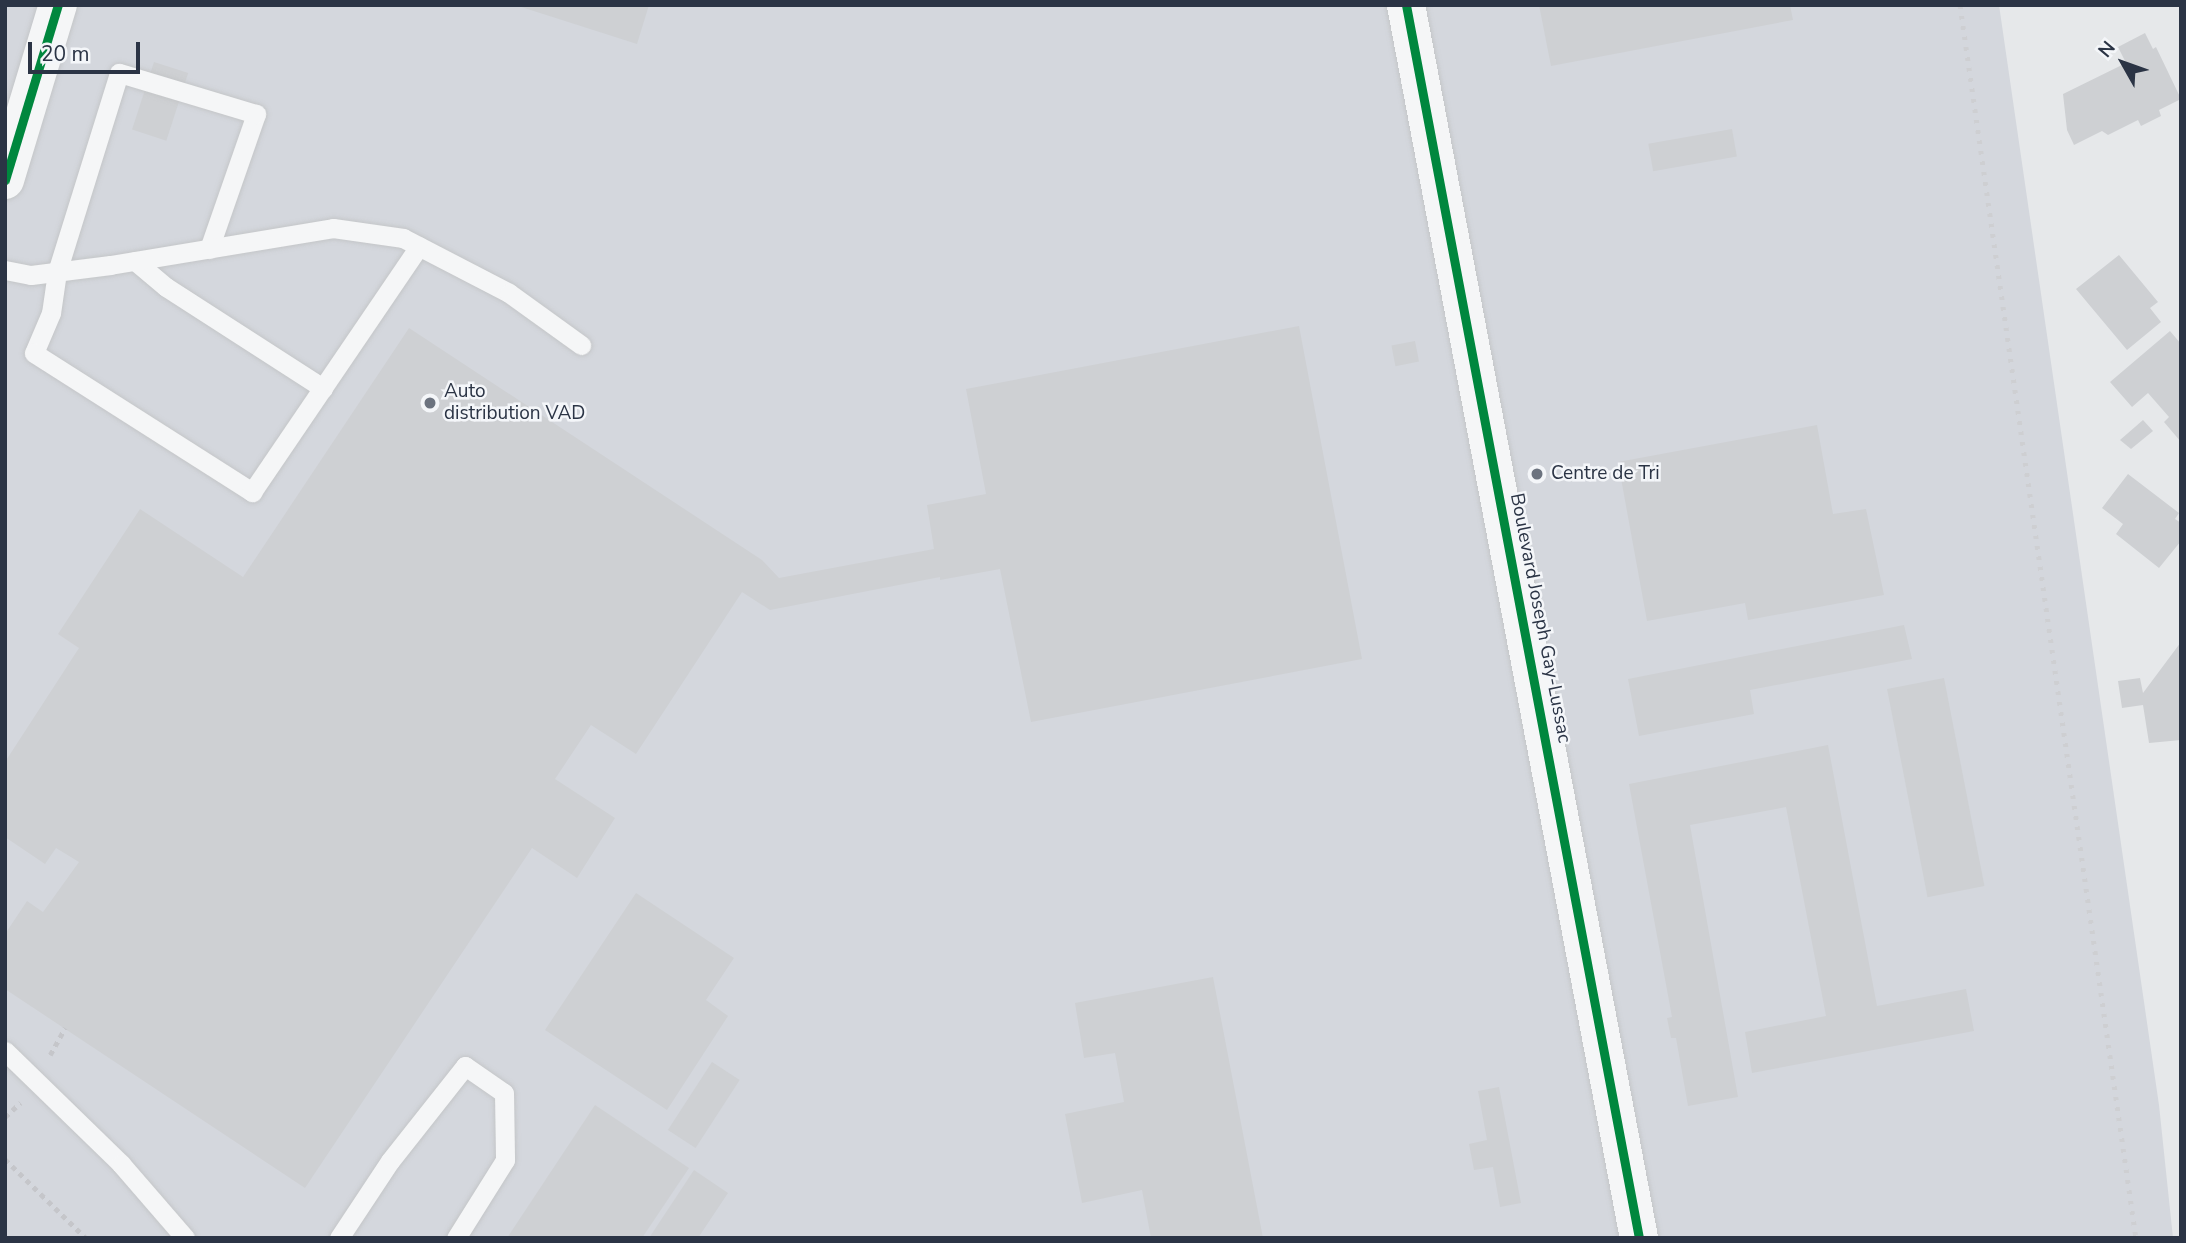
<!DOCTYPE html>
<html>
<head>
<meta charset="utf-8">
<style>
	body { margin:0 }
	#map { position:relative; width:2186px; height:1243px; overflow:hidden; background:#e6e8ea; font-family:"Nunito Sans",sans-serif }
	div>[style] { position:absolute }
	.built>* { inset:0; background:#d4d7dd }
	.building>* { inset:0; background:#ced0d3; transform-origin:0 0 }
	.path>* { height:4.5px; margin-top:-2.25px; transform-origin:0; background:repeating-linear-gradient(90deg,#c5c6ca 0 5px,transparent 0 10px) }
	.roads { filter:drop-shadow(0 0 2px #c4c6c8) drop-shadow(0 0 2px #c4c6c8) }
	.lane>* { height:19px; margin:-9.5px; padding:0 9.5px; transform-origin:9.5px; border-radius:9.5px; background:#f5f6f7 }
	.street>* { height:38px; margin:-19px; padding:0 19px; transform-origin:19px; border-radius:19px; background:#f5f6f7 }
	.rail>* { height:5px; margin-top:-2.5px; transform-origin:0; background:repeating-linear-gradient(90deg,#cecfd2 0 3.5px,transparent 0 10.5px) }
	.cycleway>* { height:9px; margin:-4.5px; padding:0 4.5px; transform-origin:4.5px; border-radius:4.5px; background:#00873e }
	.dots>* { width:19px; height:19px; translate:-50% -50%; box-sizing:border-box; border:4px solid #f4f6f9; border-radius:50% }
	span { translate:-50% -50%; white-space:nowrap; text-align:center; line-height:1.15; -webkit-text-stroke:5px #f4f6f9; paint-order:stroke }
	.poi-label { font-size:19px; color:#2b3445 }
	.left { translate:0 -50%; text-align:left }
	.street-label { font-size:19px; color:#2b3445 }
	.frame { position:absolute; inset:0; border:7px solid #2b3445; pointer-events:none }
	.north { position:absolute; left:2088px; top:28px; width:70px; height:70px; -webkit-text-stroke:5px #f4f6f9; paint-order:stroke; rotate:310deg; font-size:19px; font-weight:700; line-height:28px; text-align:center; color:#2b3445 }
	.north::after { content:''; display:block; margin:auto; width:24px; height:32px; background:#2b3445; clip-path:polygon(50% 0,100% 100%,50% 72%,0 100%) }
	.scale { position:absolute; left:28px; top:42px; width:112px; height:32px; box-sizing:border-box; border:4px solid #2b3445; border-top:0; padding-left:9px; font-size:21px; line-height:24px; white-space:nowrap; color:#2b3445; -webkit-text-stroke:5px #f4f6f9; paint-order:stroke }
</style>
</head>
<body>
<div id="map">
	<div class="built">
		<div style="clip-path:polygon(5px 5px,1999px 5px,2159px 1105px,2173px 1238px,5px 1238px)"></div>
	</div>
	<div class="building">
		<div style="clip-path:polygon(515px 5px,649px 5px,637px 44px)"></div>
		<div style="clip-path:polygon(1539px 5px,1790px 5px,1793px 20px,1551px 66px)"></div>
		<div style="clip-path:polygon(2145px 33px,2153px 49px,2156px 47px,2181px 99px,2159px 110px,2161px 116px,2141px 126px,2138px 120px,2108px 135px,2102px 131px,2074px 145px,2067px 130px,2063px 94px,2126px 63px,2118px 47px)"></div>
		<div style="left:154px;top:62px;width:36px;height:71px;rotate:18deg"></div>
		<div style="left:1732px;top:129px;width:28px;height:85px;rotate:80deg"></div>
		<div style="clip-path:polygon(2119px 255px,2158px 302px,2150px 308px,2161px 322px,2127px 350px,2076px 289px)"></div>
		<div style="clip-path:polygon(1299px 326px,1362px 659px,1031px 722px,1000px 569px,940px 580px,940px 577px,770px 610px,742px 592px,636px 754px,591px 725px,555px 779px,615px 818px,577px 878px,532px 848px,305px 1188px,5px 989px,5px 934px,27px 901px,43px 912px,79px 862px,56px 848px,45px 864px,5px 837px,5px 762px,79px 648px,58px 634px,140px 509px,243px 577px,409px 328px,762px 560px,779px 578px,934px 549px,927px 505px,986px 494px,966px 389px)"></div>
		<div style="clip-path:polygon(2170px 331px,2181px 344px,2181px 442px,2164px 422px,2169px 417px,2148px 393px,2132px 407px,2110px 382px)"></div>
		<div style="left:1415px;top:341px;width:21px;height:24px;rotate:79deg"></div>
		<div style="clip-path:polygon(2143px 420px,2153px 431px,2131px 449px,2120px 440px)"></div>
		<div style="clip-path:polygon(1817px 425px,1833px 514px,1866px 509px,1884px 595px,1748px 620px,1745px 603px,1647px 621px,1618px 462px)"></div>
		<div style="clip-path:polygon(2128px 474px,2179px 513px,2175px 519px,2181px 523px,2181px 541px,2159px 568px,2116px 534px,2123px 524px,2102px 508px)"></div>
		<div style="clip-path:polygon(1904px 625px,1912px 659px,1750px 690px,1754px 714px,1639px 736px,1628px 679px)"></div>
		<div style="clip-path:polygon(2181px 642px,2181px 740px,2149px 743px,2143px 705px,2122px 708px,2118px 681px,2140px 678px,2143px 693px)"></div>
		<div style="left:1944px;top:678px;width:212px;height:58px;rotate:79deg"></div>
		<div style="clip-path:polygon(1828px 745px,1877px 1006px,1966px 989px,1974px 1031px,1752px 1073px,1745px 1032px,1826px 1016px,1786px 807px,1690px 825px,1738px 1097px,1688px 1106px,1676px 1038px,1671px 1038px,1667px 1018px,1672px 1017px,1629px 784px)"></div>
		<div style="clip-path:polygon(636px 893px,734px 958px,706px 1000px,728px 1016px,667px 1110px,545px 1030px)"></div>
		<div style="clip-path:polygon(1213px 977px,1263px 1238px,1151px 1238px,1142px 1190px,1082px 1203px,1065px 1114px,1124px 1102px,1115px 1053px,1084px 1058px,1075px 1003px)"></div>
		<div style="left:712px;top:1062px;width:33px;height:81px;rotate:33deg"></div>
		<div style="clip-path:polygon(1499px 1087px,1521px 1203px,1500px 1207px,1493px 1167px,1474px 1170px,1469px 1144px,1487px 1140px,1478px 1091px)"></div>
		<div style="clip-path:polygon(595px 1105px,689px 1168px,642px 1238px,507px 1238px)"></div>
		<div style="clip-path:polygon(694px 1170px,728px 1193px,698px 1238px,649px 1238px)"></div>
	</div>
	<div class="path">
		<div style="left:50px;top:1055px;width:31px;rotate:-61deg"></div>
		<div style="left:5px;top:1117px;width:21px;rotate:-43deg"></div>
		<div style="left:5px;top:1159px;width:113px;rotate:44.3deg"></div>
	</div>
	<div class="roads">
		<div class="lane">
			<div style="left:209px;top:249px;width:143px;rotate:-70.8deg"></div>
			<div style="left:256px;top:114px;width:143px;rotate:-163.3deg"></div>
			<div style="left:119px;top:73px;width:208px;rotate:107.3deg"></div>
			<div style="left:57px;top:272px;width:41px;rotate:98.3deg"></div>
			<div style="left:51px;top:313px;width:43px;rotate:113deg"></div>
			<div style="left:34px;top:353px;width:259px;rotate:32.5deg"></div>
			<div style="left:252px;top:492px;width:297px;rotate:-55.8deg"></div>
			<div style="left:135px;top:261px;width:40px;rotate:40deg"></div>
			<div style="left:166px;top:287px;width:187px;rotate:32.8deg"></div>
			<div style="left:5px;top:270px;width:26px;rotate:11deg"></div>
			<div style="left:31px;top:275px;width:80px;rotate:-7.2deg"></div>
			<div style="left:110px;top:265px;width:226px;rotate:-9.4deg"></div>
			<div style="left:333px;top:228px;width:71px;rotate:8.1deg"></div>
			<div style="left:403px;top:238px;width:119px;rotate:27.4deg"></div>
			<div style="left:509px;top:293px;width:89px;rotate:35.8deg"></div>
			<div style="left:5px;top:1051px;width:162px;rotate:44.2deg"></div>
			<div style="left:121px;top:1164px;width:98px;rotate:49.1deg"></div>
			<div style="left:339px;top:1238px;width:92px;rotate:-56.5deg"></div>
			<div style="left:390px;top:1161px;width:121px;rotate:-51.7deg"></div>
			<div style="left:465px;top:1066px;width:47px;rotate:34.7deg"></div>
			<div style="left:504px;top:1093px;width:67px;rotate:89.1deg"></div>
			<div style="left:505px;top:1160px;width:92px;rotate:122.1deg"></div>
		</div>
		<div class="street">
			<div style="left:1406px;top:5px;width:1255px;rotate:79.3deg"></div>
			<div style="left:5px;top:180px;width:183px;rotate:-73.2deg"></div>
		</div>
	</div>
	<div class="rail">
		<div style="left:1960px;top:5px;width:1245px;rotate:81.88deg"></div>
	</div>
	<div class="cycleway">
		<div style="left:1406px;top:5px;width:1255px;rotate:79.3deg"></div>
		<div style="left:5px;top:180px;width:183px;rotate:-73.2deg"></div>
	</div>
	<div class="dots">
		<div style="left:430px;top:403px;background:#6c737f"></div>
		<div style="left:1537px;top:474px;background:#6c737f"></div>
	</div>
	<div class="poi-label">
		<span class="left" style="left:444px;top:403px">Auto<br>distribution VAD</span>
		<span class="left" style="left:1551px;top:474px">Centre de Tri</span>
	</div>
	<div class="street-label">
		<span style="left:1540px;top:618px;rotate:79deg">Boulevard Joseph Gay-Lussac</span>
	</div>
	<div class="frame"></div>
	<div class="north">N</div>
	<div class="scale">20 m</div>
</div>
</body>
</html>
